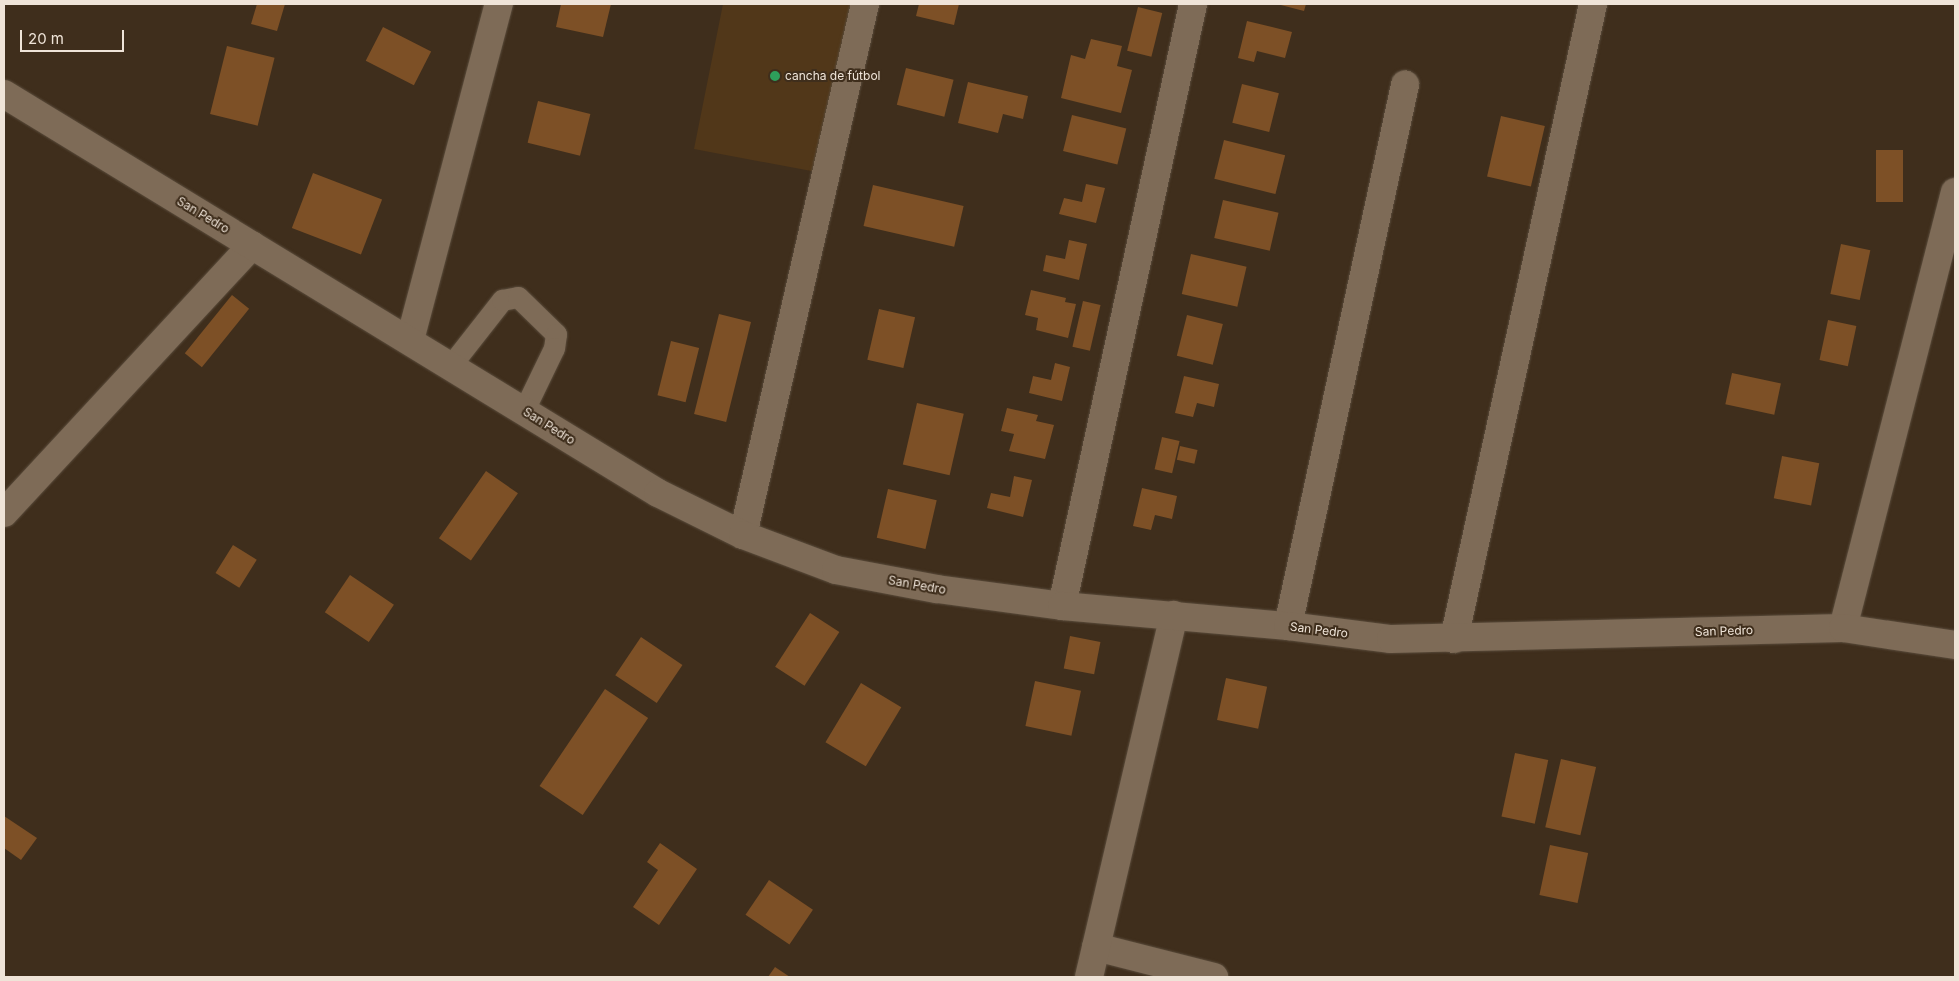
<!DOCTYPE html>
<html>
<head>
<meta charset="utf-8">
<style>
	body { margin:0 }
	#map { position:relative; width:1959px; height:981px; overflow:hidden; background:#3f2e1c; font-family:Inter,sans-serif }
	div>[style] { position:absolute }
	.green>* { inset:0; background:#513719 }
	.building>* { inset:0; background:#7d5026; transform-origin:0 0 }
	.roads { filter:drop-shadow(0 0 1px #5a4c3c) drop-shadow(0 0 1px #5a4c3c) }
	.service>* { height:21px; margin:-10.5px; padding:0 10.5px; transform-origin:10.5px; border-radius:10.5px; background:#7e6b57 }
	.minor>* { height:28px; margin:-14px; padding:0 14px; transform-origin:14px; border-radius:14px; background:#7e6b57 }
	.secondary>* { height:28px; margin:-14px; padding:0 14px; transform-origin:14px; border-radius:14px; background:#7e6b57 }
	.dots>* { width:14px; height:14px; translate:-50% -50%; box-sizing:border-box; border:2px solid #3f2e1c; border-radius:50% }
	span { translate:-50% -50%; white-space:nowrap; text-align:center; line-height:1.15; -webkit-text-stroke:4px #3f2e1c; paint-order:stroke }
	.poi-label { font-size:12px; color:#efe4d8 }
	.left { translate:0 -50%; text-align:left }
	.street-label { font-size:12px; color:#efe4d8 }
	.frame { position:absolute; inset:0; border:5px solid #efe4d8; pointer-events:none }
	.scale { position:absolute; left:20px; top:30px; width:104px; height:22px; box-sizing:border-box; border:2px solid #efe4d8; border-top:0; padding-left:6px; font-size:15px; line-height:18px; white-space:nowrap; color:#efe4d8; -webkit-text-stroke:4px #3f2e1c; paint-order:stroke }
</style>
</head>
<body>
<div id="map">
	<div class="green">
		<div style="clip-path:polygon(723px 4px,855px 4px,822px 173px,694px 149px)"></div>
	</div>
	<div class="building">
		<div style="clip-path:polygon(257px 4px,285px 4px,277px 31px,251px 24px)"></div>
		<div style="clip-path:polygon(561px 4px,611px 4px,603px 37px,556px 27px)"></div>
		<div style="clip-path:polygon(919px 4px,959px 4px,954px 25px,916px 16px)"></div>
		<div style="clip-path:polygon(1277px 4px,1306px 4px,1304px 11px)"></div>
		<div style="left:1138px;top:7px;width:25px;height:45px;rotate:14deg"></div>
		<div style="clip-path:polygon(1247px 21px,1292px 32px,1285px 58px,1257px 51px,1254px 62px,1238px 58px)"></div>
		<div style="left:383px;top:27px;width:54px;height:38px;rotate:27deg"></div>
		<div style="clip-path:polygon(1091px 39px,1122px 46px,1117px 66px,1132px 70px,1121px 113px,1061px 98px,1071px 55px,1085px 59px)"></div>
		<div style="left:227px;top:46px;width:49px;height:70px;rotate:14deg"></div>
		<div style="left:906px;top:68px;width:49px;height:38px;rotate:14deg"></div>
		<div style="clip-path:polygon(968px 82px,1028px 96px,1023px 119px,1003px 114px,998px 133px,958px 123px)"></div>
		<div style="left:1242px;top:84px;width:38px;height:40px;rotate:14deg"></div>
		<div style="left:538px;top:101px;width:54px;height:43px;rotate:14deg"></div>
		<div style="left:1072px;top:115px;width:56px;height:37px;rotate:14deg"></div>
		<div style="left:1501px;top:116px;width:45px;height:62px;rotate:13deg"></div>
		<div style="left:1224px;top:140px;width:63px;height:40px;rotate:14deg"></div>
		<div style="left:1876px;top:150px;width:27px;height:52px"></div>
		<div style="left:313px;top:173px;width:74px;height:59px;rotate:21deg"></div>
		<div style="clip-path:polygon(1086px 184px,1105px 188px,1096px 223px,1059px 214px,1064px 198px,1082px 202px)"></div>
		<div style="left:873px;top:185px;width:93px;height:42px;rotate:13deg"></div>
		<div style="left:1223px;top:200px;width:57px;height:39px;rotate:13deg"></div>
		<div style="clip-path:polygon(1069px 240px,1087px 244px,1079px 280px,1043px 271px,1046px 255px,1065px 259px)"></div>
		<div style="left:1841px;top:244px;width:30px;height:51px;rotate:12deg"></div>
		<div style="left:1191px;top:254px;width:57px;height:41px;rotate:13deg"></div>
		<div style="clip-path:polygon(1031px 290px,1066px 298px,1065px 302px,1076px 304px,1068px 338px,1036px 330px,1038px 318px,1025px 315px)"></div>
		<div style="left:232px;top:295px;width:22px;height:75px;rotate:39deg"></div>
		<div style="left:1083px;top:301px;width:18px;height:47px;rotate:13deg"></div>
		<div style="left:879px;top:309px;width:37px;height:52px;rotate:13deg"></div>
		<div style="left:719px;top:314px;width:33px;height:103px;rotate:14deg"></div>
		<div style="left:1187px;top:315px;width:37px;height:42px;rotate:14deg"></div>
		<div style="left:1828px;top:320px;width:29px;height:41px;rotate:12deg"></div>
		<div style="left:671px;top:341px;width:29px;height:56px;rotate:14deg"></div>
		<div style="clip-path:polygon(1055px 363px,1070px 367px,1062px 401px,1029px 393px,1033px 376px,1051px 380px)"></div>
		<div style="left:1732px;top:373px;width:50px;height:32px;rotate:12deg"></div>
		<div style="clip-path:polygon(1184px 376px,1219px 384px,1214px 407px,1197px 403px,1193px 417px,1175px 413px)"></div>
		<div style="left:917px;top:403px;width:48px;height:63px;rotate:13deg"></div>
		<div style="clip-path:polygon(1007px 408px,1038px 415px,1036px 421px,1054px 425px,1045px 459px,1009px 451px,1014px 434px,1001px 431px)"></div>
		<div style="left:1162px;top:437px;width:18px;height:33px;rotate:13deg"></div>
		<div style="left:1180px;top:446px;width:18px;height:14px;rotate:13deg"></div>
		<div style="left:1782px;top:456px;width:38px;height:43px;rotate:11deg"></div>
		<div style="left:486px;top:471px;width:39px;height:82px;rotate:35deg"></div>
		<div style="clip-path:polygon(1014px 476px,1032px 480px,1023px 517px,987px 508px,991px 493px,1010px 497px)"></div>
		<div style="clip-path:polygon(1142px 488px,1177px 496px,1172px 519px,1155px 515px,1151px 530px,1133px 526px)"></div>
		<div style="left:888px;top:489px;width:50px;height:50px;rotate:13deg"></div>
		<div style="left:233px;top:545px;width:28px;height:33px;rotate:32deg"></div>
		<div style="left:350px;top:575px;width:53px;height:45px;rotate:34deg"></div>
		<div style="left:810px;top:613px;width:35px;height:64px;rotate:33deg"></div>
		<div style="left:1070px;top:636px;width:31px;height:33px;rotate:11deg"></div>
		<div style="left:641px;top:637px;width:50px;height:46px;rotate:34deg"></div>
		<div style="left:1226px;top:678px;width:42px;height:43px;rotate:12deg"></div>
		<div style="left:1035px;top:681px;width:47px;height:46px;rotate:12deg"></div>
		<div style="left:861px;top:683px;width:47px;height:69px;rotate:31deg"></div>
		<div style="left:605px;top:689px;width:52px;height:117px;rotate:34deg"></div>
		<div style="left:1515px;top:753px;width:34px;height:65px;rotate:12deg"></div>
		<div style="left:1561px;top:759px;width:36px;height:70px;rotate:13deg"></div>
		<div style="clip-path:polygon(4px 816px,37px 838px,21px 860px,4px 848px)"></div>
		<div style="clip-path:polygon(660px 843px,697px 869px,659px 925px,633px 907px,658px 870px,647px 862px)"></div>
		<div style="left:1550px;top:845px;width:39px;height:51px;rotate:12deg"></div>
		<div style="left:769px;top:880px;width:53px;height:42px;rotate:34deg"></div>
		<div style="clip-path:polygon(775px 967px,790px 977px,768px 977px)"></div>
	</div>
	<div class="roads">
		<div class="service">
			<div style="left:451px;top:365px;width:83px;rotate:-51.9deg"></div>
			<div style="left:502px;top:300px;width:16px;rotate:-11deg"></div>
			<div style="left:518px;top:297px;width:53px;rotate:44.2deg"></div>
			<div style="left:556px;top:334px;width:14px;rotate:98deg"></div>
			<div style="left:554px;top:348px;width:69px;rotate:115.8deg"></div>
		</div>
		<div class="minor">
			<div style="left:410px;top:340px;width:348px;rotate:-75.2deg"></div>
			<div style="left:4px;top:513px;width:365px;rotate:-47.2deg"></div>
			<div style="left:743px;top:535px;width:545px;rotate:-77.06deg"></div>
			<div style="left:1062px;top:606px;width:616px;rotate:-77.72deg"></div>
			<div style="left:1288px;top:626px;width:554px;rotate:-77.8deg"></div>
			<div style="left:1843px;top:628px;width:450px;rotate:-75.6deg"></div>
			<div style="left:1454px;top:639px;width:650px;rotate:-77.65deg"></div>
			<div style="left:1096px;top:947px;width:122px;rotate:14.3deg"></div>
			<div style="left:1089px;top:977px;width:372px;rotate:-76.8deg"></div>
		</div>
		<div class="secondary">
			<div style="left:4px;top:94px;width:766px;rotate:31.39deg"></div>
			<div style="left:658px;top:493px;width:95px;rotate:26.3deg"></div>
			<div style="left:743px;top:535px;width:99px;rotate:20.6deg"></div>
			<div style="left:836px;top:570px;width:103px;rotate:10.7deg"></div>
			<div style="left:937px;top:589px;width:126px;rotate:7.7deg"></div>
			<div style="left:1062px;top:606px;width:227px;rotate:5.1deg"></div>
			<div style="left:1288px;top:626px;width:104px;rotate:7.2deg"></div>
			<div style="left:1391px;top:639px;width:452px;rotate:-1.4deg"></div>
			<div style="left:1843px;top:628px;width:113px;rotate:8.6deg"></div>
		</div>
	</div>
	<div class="dots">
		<div style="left:775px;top:76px;background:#2e9e5b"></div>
	</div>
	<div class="poi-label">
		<span class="left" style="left:785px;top:76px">cancha de fútbol</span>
	</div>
	<div class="street-label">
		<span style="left:203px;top:215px;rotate:31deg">San Pedro</span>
		<span style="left:549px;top:426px;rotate:32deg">San Pedro</span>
		<span style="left:917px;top:585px;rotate:10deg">San Pedro</span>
		<span style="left:1319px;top:630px;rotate:7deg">San Pedro</span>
		<span style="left:1724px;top:631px;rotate:-2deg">San Pedro</span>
	</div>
	<div class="frame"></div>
	<div class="scale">20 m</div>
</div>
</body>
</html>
